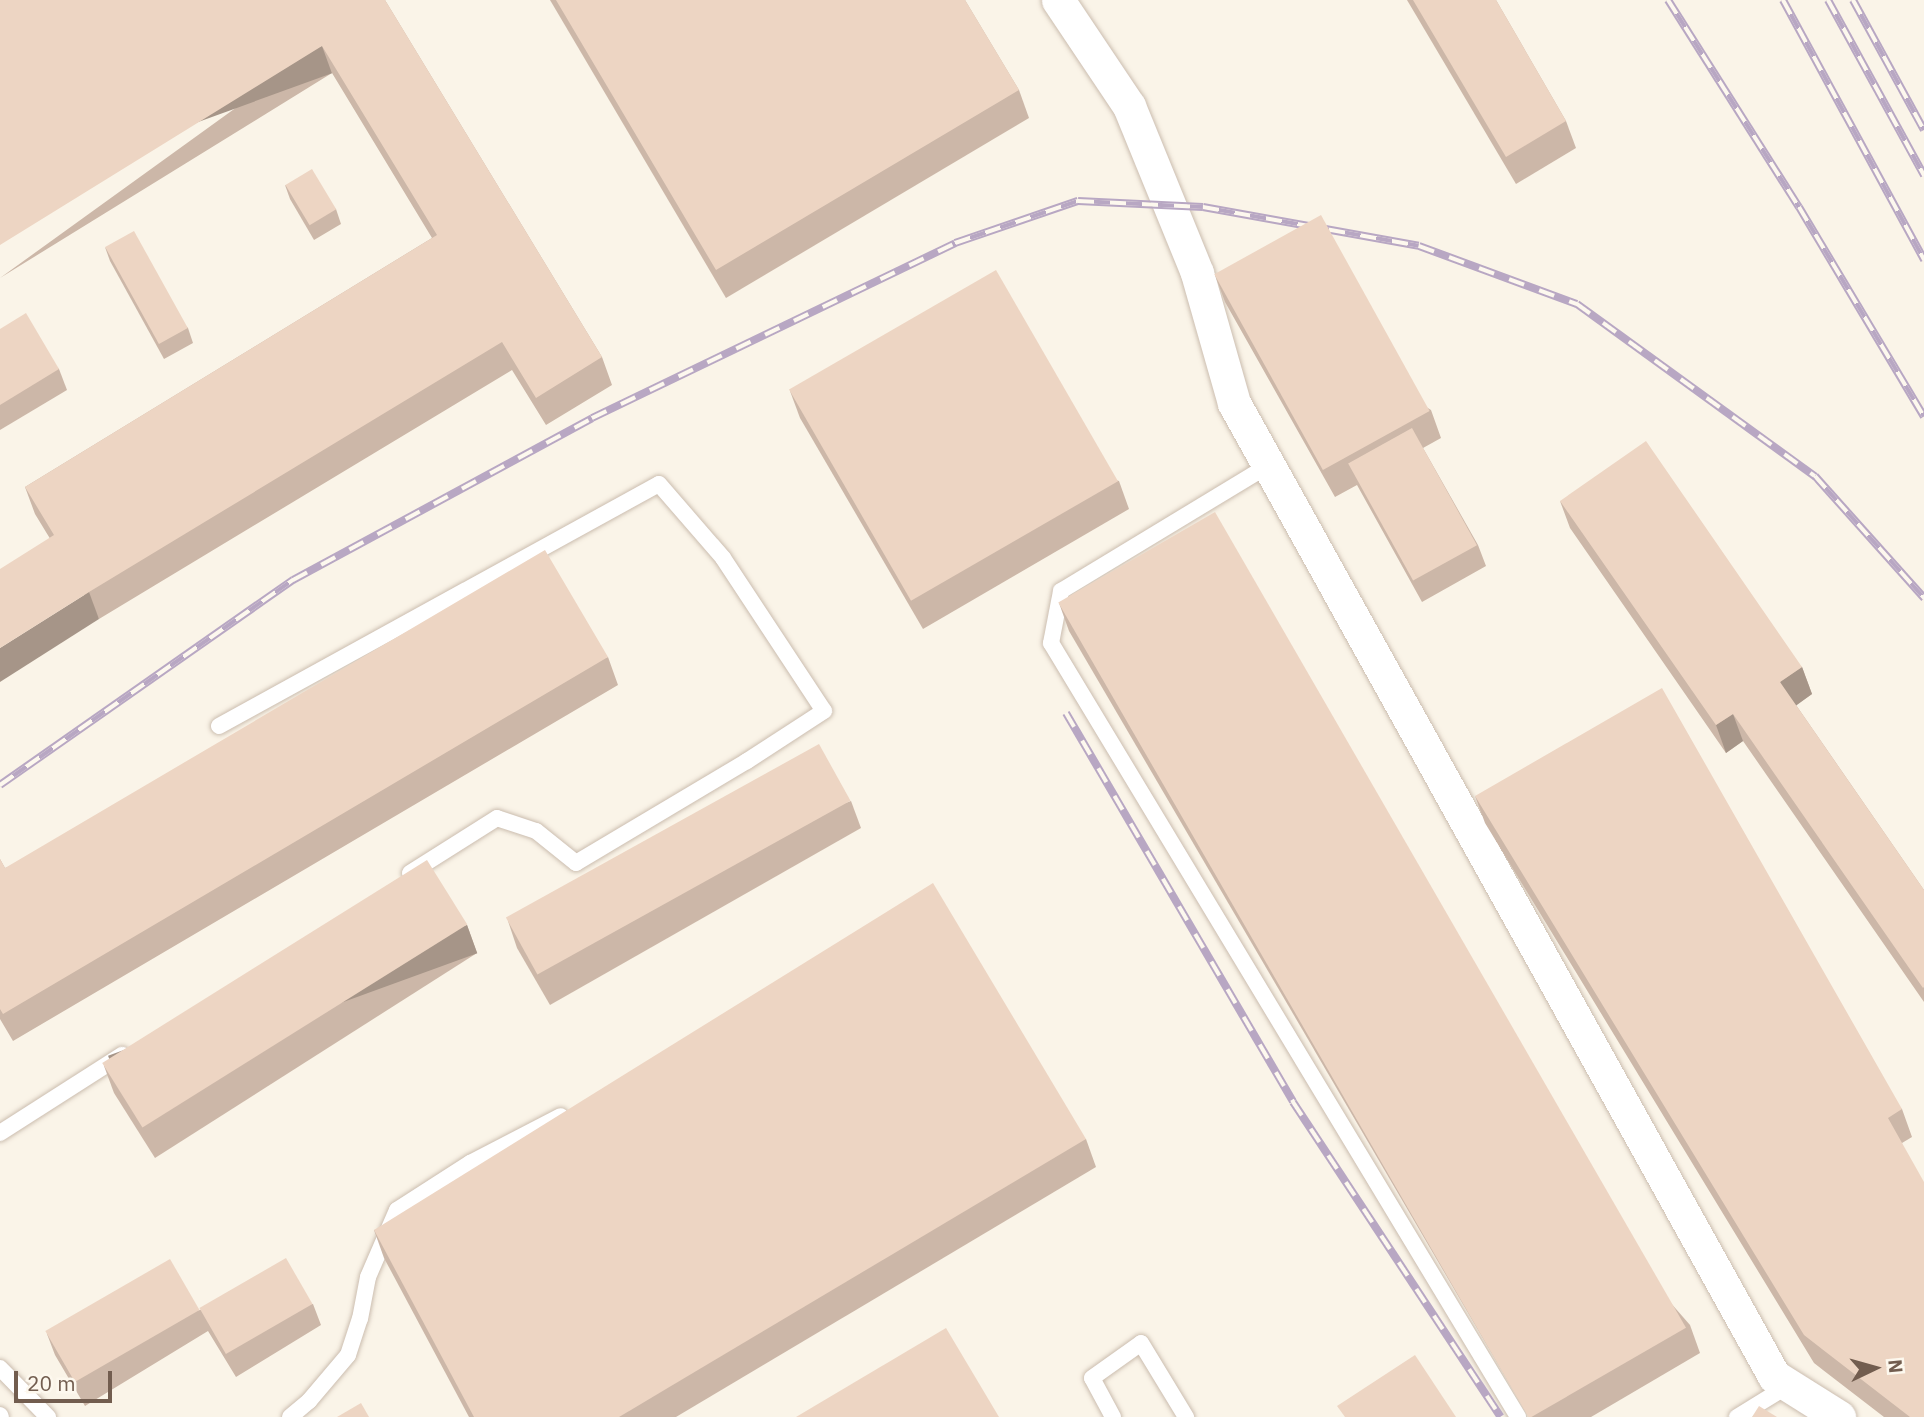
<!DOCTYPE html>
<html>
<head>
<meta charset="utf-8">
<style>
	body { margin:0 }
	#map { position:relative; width:1924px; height:1417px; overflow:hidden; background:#faf4e8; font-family:"IBM Plex Sans",sans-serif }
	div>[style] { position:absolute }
	.roads { filter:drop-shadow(0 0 2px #cbbdaf) drop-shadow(0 0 2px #cbbdaf) }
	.service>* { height:16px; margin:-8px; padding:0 8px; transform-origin:8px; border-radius:8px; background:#fff }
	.minor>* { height:33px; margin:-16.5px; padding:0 16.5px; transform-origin:16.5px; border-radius:16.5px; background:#fff }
	.rail>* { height:8px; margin-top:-4px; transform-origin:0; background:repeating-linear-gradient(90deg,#fdf8ee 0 16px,#b8a7c3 0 32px); box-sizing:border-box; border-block:2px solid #b8a7c3 }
	.wall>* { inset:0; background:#ccb7a8 }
	.shaded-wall>* { inset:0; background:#a69588; transform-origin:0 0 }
	.building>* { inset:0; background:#edd5c3; transform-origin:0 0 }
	span { translate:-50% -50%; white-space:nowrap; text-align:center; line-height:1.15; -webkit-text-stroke:5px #fdf8ee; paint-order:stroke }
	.north { position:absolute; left:1840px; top:1333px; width:70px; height:70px; -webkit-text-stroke:5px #fdf8ee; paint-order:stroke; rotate:85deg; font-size:19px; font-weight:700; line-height:28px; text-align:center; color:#725d4f }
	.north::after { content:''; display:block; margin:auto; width:24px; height:32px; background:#725d4f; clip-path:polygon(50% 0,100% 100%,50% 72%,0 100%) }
	.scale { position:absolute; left:14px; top:1371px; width:98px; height:32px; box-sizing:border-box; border:4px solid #725d4f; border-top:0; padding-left:9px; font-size:21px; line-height:24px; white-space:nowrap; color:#725d4f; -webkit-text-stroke:5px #fdf8ee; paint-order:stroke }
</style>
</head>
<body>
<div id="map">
	<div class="roads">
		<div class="service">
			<div style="left:1269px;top:465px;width:243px;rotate:148.8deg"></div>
			<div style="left:1061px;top:591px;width:53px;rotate:100.9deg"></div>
			<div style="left:1051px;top:643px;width:904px;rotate:58.89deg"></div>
			<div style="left:219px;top:726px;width:502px;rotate:-28.81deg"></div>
			<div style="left:659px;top:484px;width:98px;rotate:49.1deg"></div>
			<div style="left:723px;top:558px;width:183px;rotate:56.6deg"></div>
			<div style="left:824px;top:711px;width:92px;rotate:147deg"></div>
			<div style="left:747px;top:761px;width:199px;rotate:149.2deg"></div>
			<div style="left:576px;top:863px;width:51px;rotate:-141.3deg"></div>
			<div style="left:536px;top:831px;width:41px;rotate:-161.6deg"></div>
			<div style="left:497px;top:818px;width:103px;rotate:147.7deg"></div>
			<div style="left:0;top:1133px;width:145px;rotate:-32.6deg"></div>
			<div style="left:0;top:1368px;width:69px;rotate:45.6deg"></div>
			<div style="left:0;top:1415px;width:2px;rotate:63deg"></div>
			<div style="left:290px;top:1417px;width:25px;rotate:-40deg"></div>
			<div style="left:309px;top:1401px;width:60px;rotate:-49.7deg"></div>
			<div style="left:348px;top:1355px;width:38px;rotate:-72deg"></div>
			<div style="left:360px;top:1319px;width:43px;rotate:-79.2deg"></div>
			<div style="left:368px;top:1277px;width:73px;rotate:-66.6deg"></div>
			<div style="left:397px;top:1210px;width:87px;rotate:-32.8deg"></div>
			<div style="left:470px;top:1163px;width:102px;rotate:-27.3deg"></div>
			<div style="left:1113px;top:1417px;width:44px;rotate:-118.3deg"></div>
			<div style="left:1092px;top:1378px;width:60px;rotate:-35.5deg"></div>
			<div style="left:1141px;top:1343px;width:87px;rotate:58.7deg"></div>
			<div style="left:1737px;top:1417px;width:61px;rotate:-31.6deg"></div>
		</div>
		<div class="minor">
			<div style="left:1058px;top:0;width:128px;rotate:56.2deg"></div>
			<div style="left:1129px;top:106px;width:180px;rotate:67.8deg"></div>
			<div style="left:1197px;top:273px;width:135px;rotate:74.1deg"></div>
			<div style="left:1234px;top:403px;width:1113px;rotate:60.97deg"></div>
			<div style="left:1774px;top:1376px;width:77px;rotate:32.2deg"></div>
		</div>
	</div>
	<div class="rail">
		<div style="left:1668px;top:0;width:245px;rotate:57.7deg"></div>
		<div style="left:1799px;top:207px;width:244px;rotate:59.2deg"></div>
		<div style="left:1783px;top:0;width:296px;rotate:61.5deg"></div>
		<div style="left:1828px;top:0;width:200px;rotate:61.3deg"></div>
		<div style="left:1853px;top:0;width:148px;rotate:61.4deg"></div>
		<div style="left:1066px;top:713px;width:450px;rotate:59.7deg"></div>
		<div style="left:1293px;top:1102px;width:377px;rotate:56.6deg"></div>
		<div style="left:0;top:785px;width:358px;rotate:-35deg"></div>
		<div style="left:293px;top:580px;width:340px;rotate:-28.4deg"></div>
		<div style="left:592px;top:418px;width:403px;rotate:-25.7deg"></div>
		<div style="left:955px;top:243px;width:130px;rotate:-18.9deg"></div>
		<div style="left:1078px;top:201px;width:125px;rotate:2.7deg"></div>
		<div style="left:1203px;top:207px;width:219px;rotate:10.2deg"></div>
		<div style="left:1419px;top:246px;width:168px;rotate:20.2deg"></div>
		<div style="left:1577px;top:304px;width:294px;rotate:35.9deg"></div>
		<div style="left:1815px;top:476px;width:164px;rotate:48.2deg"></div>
	</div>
	<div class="wall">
		<div style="clip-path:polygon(385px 0,602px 357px,612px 385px,546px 425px,512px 370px,99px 619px,35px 514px,25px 487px,432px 238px,332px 73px,0 278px)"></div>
		<div style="clip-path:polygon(550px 0,965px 0,1019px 90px,1029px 118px,726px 298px)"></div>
		<div style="clip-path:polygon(1407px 0,1496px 0,1566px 121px,1576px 148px,1516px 184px)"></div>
		<div style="clip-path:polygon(285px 185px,336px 209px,341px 224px,314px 240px,290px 199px)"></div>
		<div style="clip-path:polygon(105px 247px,188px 328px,193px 343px,164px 359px,110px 261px)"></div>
		<div style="clip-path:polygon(1215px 275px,1431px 410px,1441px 438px,1423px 448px,1478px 545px,1486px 566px,1422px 602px,1357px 485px,1335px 497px,1225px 302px)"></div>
		<div style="clip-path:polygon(0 329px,59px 369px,67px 390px,0 430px)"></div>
		<div style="clip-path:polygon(790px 391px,1119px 481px,1129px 509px,923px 629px,800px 418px)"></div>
		<div style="clip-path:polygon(1560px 501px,1802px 667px,1812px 694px,1796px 705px,1924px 890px,1924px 1002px,1743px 741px,1726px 753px,1570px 528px)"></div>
		<div style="clip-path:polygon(1059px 603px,1690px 1325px,1700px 1353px,1591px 1417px,1529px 1417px,1069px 631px)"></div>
		<div style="clip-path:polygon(608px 657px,618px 685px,13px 1041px,0 1019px,0 859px,5px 868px)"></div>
		<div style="clip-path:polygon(1475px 796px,1902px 1109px,1912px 1137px,1902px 1143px,1924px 1417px,1884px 1417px,1814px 1363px,1485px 823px)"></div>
		<div style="clip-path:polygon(851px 801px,861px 828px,550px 1005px,517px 948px,508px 921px)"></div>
		<div style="clip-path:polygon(467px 925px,477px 953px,155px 1158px,114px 1093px,104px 1066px)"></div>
		<div style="clip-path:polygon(1086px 1139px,1096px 1167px,676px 1417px,469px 1417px,384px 1258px,374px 1230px)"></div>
		<div style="clip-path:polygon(313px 1304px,321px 1325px,236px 1377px,208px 1331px,85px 1406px,55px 1355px,47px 1334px,200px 1310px)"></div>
	</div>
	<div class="shaded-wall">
		<div style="left:322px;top:46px;width:29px;height:379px;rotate:70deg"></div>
		<div style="clip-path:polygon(89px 592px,99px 619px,0 682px,0 648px)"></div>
		<div style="clip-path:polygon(1802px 667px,1812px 694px,1790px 710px,1780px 682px)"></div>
		<div style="clip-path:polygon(1733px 714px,1743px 741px,1726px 753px,1716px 725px)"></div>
		<div style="left:467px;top:925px;width:30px;height:382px;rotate:70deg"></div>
	</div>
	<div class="building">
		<div style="clip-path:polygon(0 0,385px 0,602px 357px,536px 398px,502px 342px,89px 592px,0 648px,0 569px,54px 535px,25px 487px,437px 235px,322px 46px,0 245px)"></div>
		<div style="clip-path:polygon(556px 0,965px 0,1019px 90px,716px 270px)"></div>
		<div style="clip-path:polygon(1413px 0,1496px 0,1566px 121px,1506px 157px)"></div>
		<div style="left:312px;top:169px;width:47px;height:31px;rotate:59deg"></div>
		<div style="left:1321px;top:215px;width:224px;height:122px;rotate:61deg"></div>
		<div style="left:134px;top:231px;width:111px;height:33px;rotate:61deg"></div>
		<div style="left:996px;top:270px;width:244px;height:239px;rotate:60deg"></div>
		<div style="clip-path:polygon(26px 313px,59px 369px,0 405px,0 329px)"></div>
		<div style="left:1412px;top:428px;width:134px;height:73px;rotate:61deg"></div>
		<div style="clip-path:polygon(1646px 441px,1802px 667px,1780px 682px,1924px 890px,1924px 987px,1923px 988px,1733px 714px,1716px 725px,1560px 501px)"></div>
		<div style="left:1215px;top:512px;width:942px;height:181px;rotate:60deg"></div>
		<div style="clip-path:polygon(545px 550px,608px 657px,3px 1014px,0 1009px,0 859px,5px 868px)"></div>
		<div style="clip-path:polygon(1662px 688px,1902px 1109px,1888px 1118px,1924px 1182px,1924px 1417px,1910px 1417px,1804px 1335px,1475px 796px)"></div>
		<div style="left:819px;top:744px;width:65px;height:358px;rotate:61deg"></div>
		<div style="left:427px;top:860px;width:76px;height:383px;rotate:58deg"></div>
		<div style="clip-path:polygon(933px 883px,1086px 1139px,619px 1417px,474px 1417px,374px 1230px)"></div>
		<div style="left:286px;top:1258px;width:53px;height:100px;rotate:60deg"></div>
		<div style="left:170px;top:1259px;width:59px;height:144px;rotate:60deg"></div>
		<div style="clip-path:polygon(946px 1328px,999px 1417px,796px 1417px)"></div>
		<div style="clip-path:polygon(1415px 1355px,1456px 1417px,1345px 1417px,1337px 1406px)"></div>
		<div style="clip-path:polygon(361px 1403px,369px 1417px,337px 1417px)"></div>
		<div style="clip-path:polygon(1759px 1406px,1777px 1417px,1752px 1417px)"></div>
	</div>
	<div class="north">N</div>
	<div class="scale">20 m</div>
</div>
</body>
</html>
